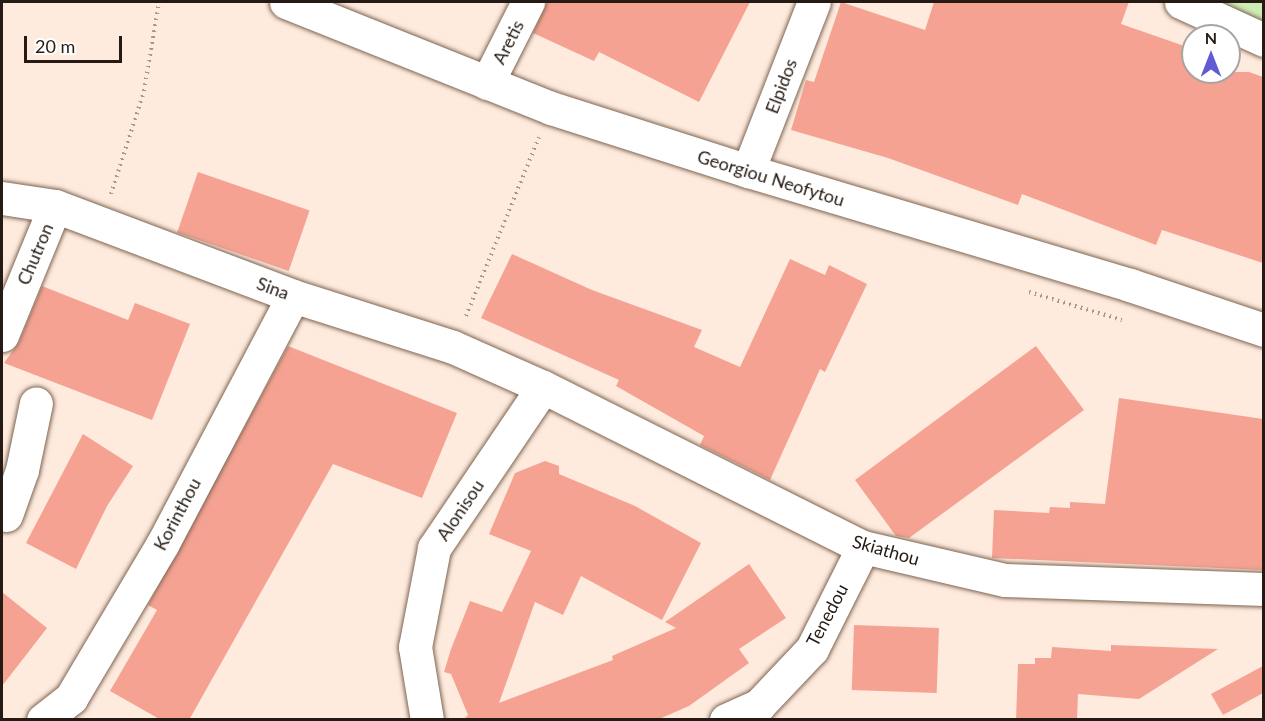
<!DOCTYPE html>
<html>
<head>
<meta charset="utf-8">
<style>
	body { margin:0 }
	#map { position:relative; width:1265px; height:721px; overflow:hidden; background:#feebde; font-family:Lato,sans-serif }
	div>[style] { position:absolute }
	.green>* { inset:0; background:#cfecb7 }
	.building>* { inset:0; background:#f5a292; transform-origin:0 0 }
	.path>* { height:4px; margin-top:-2px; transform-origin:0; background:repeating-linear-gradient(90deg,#a6968c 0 1.5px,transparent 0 6px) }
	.roads { filter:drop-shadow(0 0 2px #7f6451) drop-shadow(0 0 2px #7f6451) }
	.minor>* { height:33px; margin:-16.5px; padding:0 16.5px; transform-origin:16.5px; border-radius:16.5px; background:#fff }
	span { translate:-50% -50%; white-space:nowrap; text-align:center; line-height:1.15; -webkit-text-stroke:4.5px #fff; paint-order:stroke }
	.street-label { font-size:18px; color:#261b14 }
	.frame { position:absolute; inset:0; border:3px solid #261b14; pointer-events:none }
	.north { position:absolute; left:1181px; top:24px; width:60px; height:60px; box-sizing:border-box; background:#fff; border:2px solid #a8a4a1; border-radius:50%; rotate:0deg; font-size:16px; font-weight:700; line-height:24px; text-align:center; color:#261b14 }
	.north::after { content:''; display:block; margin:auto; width:21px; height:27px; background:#615cd4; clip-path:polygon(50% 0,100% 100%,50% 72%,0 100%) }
	.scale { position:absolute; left:24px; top:36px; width:98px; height:27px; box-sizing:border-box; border:3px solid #261b14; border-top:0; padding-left:8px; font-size:18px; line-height:21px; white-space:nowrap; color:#261b14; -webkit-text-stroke:4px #fff; paint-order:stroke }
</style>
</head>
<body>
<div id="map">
	<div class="green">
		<div style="clip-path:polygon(1198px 2px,1263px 2px,1263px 36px)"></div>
	</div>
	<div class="building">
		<div style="clip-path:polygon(547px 2px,750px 2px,699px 102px,599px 52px,594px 61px,533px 33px)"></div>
		<div style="clip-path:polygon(841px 2px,925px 30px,934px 2px,1129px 2px,1121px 24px,1193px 49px,1193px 72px,1249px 72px,1263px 77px,1263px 263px,1162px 230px,1156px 245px,1022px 194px,1018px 205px,888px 158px,791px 130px,806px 80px,814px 82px)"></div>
		<div style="left:198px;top:172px;width:118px;height:64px;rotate:19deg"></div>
		<div style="clip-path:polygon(512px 254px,592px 290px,702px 330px,694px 347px,740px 367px,790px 259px,825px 275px,829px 265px,867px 284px,825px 372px,820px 369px,770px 480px,700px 445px,704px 436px,616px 386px,619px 380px,481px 318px)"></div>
		<div style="clip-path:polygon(42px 286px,128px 320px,135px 303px,190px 324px,152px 420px,4px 363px,19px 342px)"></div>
		<div style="clip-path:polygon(288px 346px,457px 413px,422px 498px,333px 464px,189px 720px,161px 720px,110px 691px,157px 610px,148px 605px)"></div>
		<div style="clip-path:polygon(1036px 346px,1084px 410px,909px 538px,896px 536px,855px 480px)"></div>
		<div style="clip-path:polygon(1119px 398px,1263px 419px,1263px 570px,992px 558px,994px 510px,1049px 513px,1050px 507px,1070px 508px,1070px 502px,1105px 504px)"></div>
		<div style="clip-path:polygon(83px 434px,133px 466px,107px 506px,76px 569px,26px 543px)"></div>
		<div style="clip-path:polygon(545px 461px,559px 466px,559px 474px,635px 506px,701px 543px,662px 620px,581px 576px,563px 615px,535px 602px,499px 703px,613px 660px,612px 656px,676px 628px,665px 622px,749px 564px,786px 618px,739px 649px,749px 663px,689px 706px,657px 720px,463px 720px,468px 715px,451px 674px,444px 672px,451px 649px,470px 601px,502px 612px,531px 551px,489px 534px,515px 473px)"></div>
		<div style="clip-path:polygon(2px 592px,47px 628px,2px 686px)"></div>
		<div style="left:854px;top:625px;width:85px;height:65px;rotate:2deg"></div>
		<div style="clip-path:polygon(1111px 645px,1218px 649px,1139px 699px,1078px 694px,1077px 720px,1016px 720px,1018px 664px,1035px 664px,1035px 658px,1051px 658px,1052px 647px,1111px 651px)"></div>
		<div style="clip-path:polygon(1263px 666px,1263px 693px,1223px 715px,1211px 694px)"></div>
	</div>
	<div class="path">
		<div style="left:111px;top:194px;width:108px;rotate:-72.2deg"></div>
		<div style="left:144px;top:91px;width:90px;rotate:-80.4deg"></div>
		<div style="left:1029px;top:292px;width:97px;rotate:16.8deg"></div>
		<div style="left:466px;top:316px;width:193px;rotate:-67.8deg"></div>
	</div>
	<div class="roads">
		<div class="minor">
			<div style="left:286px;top:2px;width:285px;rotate:21.8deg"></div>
			<div style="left:551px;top:108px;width:207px;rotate:17.7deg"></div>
			<div style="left:748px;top:171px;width:399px;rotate:16.6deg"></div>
			<div style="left:1130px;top:285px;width:141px;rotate:18.6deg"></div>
			<div style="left:1181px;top:2px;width:91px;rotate:24.6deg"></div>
			<div style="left:487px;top:83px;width:91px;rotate:-63.2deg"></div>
			<div style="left:748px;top:171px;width:181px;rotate:-68.7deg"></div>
			<div style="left:2px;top:198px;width:54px;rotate:8.6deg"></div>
			<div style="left:55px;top:206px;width:254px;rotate:20.7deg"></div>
			<div style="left:293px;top:296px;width:168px;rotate:17.7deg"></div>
			<div style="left:453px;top:347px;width:98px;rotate:24deg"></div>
			<div style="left:543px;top:387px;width:358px;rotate:26.6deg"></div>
			<div style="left:863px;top:547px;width:146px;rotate:13.1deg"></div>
			<div style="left:1005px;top:580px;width:259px;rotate:2deg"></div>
			<div style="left:2px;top:335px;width:139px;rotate:-67.7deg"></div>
			<div style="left:6px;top:515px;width:48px;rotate:-70.4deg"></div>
			<div style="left:22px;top:470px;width:68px;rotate:-78.2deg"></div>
			<div style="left:43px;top:720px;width:36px;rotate:-38deg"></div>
			<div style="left:71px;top:698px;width:180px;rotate:-59.3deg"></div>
			<div style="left:163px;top:543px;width:279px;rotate:-62.2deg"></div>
			<div style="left:427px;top:720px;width:74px;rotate:-99.3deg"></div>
			<div style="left:415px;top:647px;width:101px;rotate:-79.1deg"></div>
			<div style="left:434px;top:548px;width:194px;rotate:-55.9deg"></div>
			<div style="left:726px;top:720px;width:36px;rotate:-24deg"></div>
			<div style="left:759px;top:705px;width:77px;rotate:-46.6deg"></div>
			<div style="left:812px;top:649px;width:114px;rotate:-63.4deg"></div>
		</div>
	</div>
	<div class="street-label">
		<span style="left:508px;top:42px;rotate:-63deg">Aretis</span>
		<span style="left:781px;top:86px;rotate:-69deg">Elpidos</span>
		<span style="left:771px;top:178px;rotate:17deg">Georgiou Neofytou</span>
		<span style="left:35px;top:254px;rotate:-67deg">Chutron</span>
		<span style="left:273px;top:288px;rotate:20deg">Sina</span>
		<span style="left:460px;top:510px;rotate:-56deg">Alonisou</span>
		<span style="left:177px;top:514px;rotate:-62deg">Korinthou</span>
		<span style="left:886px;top:550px;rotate:16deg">Skiathou</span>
		<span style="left:827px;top:615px;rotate:-62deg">Tenedou</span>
	</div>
	<div class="frame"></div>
	<div class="north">N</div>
	<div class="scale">20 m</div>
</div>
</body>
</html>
